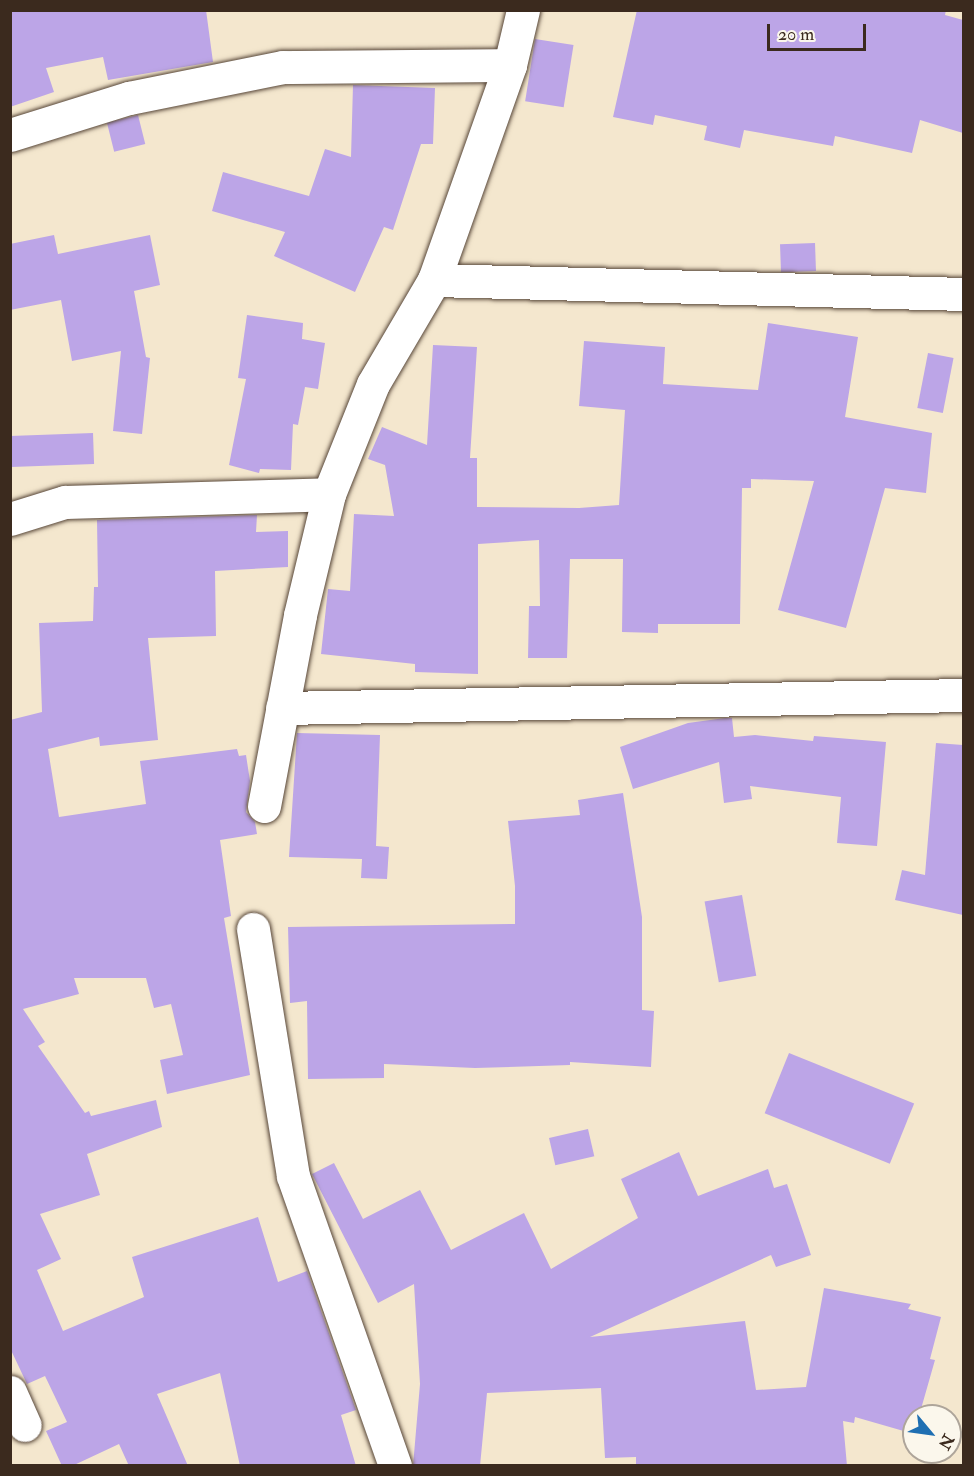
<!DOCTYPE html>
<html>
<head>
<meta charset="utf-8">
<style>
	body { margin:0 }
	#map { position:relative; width:974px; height:1476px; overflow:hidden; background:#f4e7ce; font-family:"IM FELL Double Pica",serif }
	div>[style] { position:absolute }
	.building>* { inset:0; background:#bca5e7; transform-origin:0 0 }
	.roads { filter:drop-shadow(0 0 2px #574638) drop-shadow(0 0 2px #574638) }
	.minor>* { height:33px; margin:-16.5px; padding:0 16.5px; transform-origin:16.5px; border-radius:16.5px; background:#fff }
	span { translate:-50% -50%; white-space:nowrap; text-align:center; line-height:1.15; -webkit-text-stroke:5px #fbf7ec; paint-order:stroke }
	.frame { position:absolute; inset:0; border:12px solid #3b2a1e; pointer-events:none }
	.north { position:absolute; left:902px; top:1404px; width:60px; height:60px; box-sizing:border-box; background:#fbf7ec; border:2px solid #aea59a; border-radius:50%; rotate:119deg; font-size:16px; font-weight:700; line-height:24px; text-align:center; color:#3b2a1e }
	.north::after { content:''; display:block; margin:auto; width:21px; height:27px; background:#1f6fb2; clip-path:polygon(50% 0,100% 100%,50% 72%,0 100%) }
	.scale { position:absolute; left:767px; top:24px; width:99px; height:27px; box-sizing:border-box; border:3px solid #3b2a1e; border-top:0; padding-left:8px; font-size:18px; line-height:21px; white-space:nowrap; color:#3b2a1e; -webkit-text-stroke:4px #fbf7ec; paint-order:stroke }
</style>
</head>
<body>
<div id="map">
	<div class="building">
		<div style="clip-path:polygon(10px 10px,206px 10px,213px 62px,108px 80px,103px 57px,46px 68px,54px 92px,10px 107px)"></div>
		<div style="clip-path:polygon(637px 10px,946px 10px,945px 15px,963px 20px,963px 133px,920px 120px,912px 153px,835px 136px,833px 146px,744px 130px,740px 148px,704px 140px,707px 126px,655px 115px,653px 125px,613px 117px)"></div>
		<div style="left:535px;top:39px;width:39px;height:63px;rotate:9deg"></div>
		<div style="clip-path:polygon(353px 85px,435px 88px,433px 144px,421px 144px,393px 230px,384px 227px,355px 292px,274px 256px,285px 232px,212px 211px,223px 172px,309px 196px,325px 149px,351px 157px)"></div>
		<div style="left:138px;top:115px;width:30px;height:32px;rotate:76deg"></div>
		<div style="clip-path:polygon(54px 235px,58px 254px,150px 235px,160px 285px,134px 291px,146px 357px,150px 358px,142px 434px,113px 431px,121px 351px,72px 361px,61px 300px,10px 310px,10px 244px)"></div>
		<div style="left:815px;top:243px;width:28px;height:35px;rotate:88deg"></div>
		<div style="clip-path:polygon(247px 315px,303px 323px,302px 339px,325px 343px,318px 389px,305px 387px,298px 425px,293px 424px,291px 470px,260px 469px,259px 473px,229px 465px,246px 379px,238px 378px)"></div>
		<div style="clip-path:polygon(768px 323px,858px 337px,845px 417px,932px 433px,926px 493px,885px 488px,846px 628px,778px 610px,814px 481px,751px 479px,751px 488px,742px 488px,740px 624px,658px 624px,658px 633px,622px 632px,623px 559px,570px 559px,567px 658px,528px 658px,529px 606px,540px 606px,539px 540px,478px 544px,478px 674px,415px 672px,415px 664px,321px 654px,328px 589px,350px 591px,354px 514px,394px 516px,385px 465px,368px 459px,382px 427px,427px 445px,433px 345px,477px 347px,470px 458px,477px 458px,477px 507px,579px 508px,619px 505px,625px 410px,579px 406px,584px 341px,665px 347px,663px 384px,758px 390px)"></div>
		<div style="left:928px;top:353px;width:26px;height:56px;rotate:11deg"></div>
		<div style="left:93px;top:433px;width:31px;height:83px;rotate:88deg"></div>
		<div style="clip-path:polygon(257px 515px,256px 532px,288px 531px,288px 567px,215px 571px,216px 636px,148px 638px,158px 740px,100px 746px,99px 737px,48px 749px,59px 817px,146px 804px,140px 761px,237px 749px,239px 756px,246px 755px,250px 781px,246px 812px,255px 822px,257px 834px,220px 840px,231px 916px,224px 918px,250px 1075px,167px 1094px,160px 1060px,183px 1055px,171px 1004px,154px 1008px,146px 978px,74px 978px,79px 994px,23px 1009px,45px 1042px,38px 1046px,85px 1113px,89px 1111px,91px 1116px,156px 1100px,162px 1127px,87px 1154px,100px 1195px,40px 1214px,61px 1259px,37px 1270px,63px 1331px,144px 1297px,132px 1257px,258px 1217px,278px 1282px,307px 1271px,356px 1410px,341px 1415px,356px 1466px,240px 1466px,220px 1373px,157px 1394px,188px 1466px,129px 1466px,119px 1444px,72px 1466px,62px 1466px,46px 1431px,67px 1422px,45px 1376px,27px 1384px,10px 1348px,10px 720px,42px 712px,39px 623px,93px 621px,94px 587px,98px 587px,97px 520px)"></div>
		<div style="clip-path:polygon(725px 718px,732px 718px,734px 737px,755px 735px,813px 741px,814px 736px,886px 742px,877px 846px,837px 843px,841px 797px,750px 786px,752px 799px,724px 803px,719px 762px,633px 789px,620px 747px,688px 723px)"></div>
		<div style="clip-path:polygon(297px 733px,380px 735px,376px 846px,389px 847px,387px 879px,361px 878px,362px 859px,289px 857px)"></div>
		<div style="clip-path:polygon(936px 743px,963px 745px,963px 915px,895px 900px,902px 870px,925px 875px)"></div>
		<div style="clip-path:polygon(623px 793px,642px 917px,642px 1010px,654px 1011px,651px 1067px,570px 1062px,570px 1065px,475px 1068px,384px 1064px,384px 1078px,308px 1079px,307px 1001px,290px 1003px,288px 927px,515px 924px,515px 886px,508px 821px,580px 815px,578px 800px)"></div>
		<div style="left:742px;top:895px;width:82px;height:38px;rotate:80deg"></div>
		<div style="left:789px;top:1053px;width:135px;height:65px;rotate:22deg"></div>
		<div style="left:588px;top:1129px;width:28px;height:40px;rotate:77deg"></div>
		<div style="clip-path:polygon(679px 1152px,698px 1196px,768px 1169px,774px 1188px,787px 1184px,811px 1255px,776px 1267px,771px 1255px,590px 1337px,745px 1321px,756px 1390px,806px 1387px,824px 1288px,911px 1304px,908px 1309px,941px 1317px,930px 1359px,935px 1360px,919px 1416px,914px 1416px,914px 1434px,855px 1417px,854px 1423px,843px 1421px,847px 1466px,636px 1466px,636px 1457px,605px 1458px,601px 1388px,487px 1393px,480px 1466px,413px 1466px,420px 1384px,414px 1284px,378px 1303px,312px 1174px,334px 1163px,363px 1219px,420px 1190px,451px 1250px,524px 1213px,551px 1269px,638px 1218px,621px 1179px)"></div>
	</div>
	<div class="roads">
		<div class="minor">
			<div style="left:10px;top:135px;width:125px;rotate:-17.3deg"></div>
			<div style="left:129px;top:98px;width:157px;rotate:-11.4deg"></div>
			<div style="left:283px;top:67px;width:227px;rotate:-0.5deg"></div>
			<div style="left:434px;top:280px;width:530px;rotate:1.51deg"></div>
			<div style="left:10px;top:519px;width:58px;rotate:-17.2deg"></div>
			<div style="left:65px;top:502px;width:264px;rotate:-1.7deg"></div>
			<div style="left:282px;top:708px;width:682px;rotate:-1.09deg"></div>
			<div style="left:264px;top:806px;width:194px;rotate:-79.3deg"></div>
			<div style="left:300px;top:615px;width:124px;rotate:-76.5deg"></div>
			<div style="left:329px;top:494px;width:118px;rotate:-68.2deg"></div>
			<div style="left:373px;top:384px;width:121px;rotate:-59.6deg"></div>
			<div style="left:434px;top:280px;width:228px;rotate:-70.5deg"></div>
			<div style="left:510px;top:65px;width:57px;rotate:-76.7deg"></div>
			<div style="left:253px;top:929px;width:250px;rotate:80.8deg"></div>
			<div style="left:293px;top:1176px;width:307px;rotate:70.6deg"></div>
			<div style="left:10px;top:1392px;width:36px;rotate:66deg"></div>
		</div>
	</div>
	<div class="frame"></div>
	<div class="north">N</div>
	<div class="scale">20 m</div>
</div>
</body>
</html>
